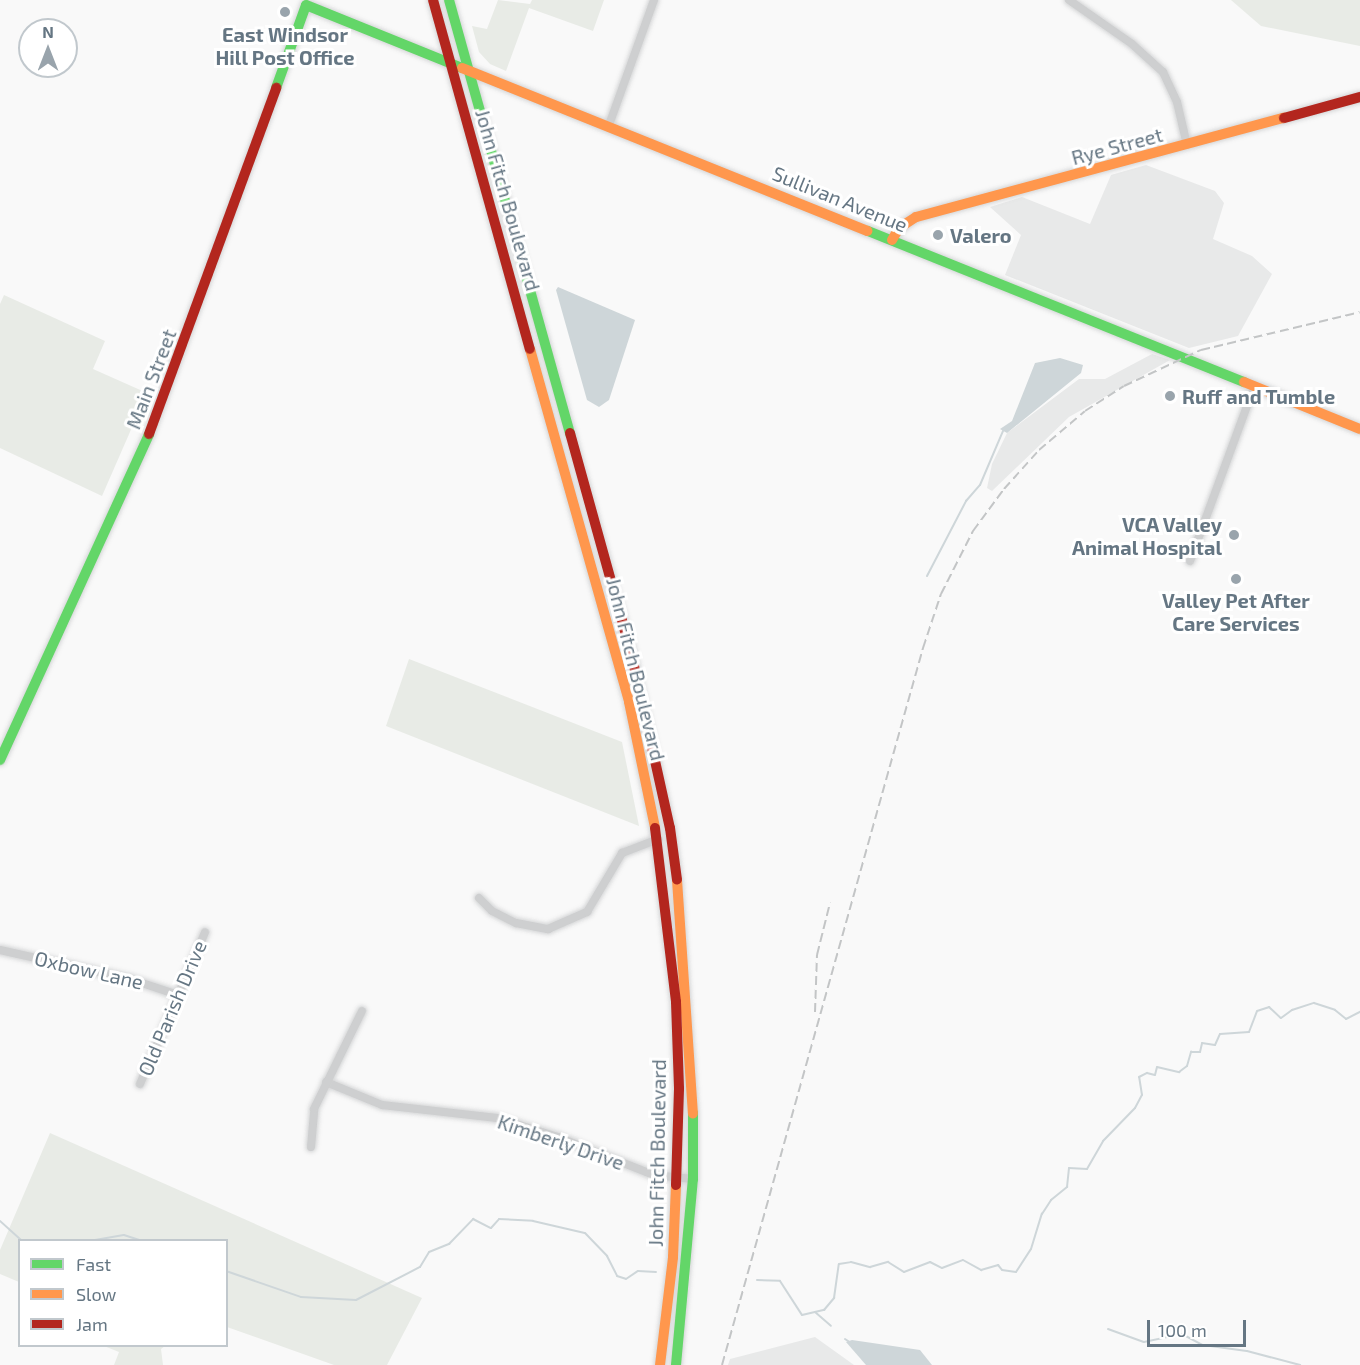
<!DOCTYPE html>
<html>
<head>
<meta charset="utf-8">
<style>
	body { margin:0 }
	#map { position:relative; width:1360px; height:1365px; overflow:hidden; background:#f9f9f9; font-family:"Exo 2",sans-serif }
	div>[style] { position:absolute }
	.built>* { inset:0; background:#e8e9e9 }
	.green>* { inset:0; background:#e8ebe6 }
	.water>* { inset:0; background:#ced6d9 }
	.stream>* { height:2px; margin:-1px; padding:0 1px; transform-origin:1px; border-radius:1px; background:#ced6d9 }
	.roads { filter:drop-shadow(0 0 2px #d5d6d7) drop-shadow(0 0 2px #d5d6d7) }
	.street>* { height:8px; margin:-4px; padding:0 4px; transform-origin:4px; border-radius:4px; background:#cecfd0 }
	.fast>* { height:10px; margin:-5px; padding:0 5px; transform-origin:5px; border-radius:5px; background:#63d668 }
	.slow>* { height:10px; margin:-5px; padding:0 5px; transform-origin:5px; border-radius:5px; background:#ff974d }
	.jam>* { height:10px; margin:-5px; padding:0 5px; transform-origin:5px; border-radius:5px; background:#b3261e }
	.rail>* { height:2px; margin-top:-1px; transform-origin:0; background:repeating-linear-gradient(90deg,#c3c5c6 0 9px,transparent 0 13.5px) }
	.dots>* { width:16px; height:16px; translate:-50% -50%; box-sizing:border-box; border:3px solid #fff; border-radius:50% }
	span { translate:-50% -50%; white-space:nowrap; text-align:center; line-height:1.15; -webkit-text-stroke:6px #fff; paint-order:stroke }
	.poi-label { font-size:20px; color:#657683; font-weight:700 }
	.left { translate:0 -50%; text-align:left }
	.right { translate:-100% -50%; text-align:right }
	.street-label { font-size:20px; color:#657683 }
	.legend { position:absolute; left:18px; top:1239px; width:210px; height:108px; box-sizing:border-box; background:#fff; border:2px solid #c1c8cd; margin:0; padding:8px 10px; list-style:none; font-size:18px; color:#657683 }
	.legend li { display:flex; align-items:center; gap:12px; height:30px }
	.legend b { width:30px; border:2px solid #c1c8cd }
	.north { position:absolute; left:18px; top:18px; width:60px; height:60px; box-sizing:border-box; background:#fff; border:2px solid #c1c8cd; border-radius:50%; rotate:0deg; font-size:16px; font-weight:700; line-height:24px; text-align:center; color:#657683 }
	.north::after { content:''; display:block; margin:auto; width:21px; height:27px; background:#99a4ac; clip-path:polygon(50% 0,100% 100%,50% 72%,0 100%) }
	.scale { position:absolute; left:1147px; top:1320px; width:99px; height:27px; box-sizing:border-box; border:3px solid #657683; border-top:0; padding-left:8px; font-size:18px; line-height:21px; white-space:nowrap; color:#657683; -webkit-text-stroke:4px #fff; paint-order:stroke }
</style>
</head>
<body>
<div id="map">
	<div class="built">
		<div style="clip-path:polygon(1146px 165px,1215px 191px,1224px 203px,1213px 239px,1252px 256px,1272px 274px,1238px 336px,1189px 348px,1005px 275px,1021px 235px,990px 207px,1022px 197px,1090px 224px,1111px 175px)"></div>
		<div style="clip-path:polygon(1152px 354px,1170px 360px,1069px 417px,992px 491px,987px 488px,992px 464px,1007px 433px,1079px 379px,1105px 379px)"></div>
		<div style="clip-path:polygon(815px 1337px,854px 1365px,728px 1365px,730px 1359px)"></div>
	</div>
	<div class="green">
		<div style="clip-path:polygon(498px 0,530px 4px,532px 0,604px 0,593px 31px,529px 8px,506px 71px,490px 64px,479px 52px,472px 26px,487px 29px)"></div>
		<div style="clip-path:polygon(1231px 0,1360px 0,1360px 46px,1261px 26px)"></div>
		<div style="clip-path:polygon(4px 295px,105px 341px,93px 369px,147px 393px,102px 496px,0 448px,0 304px)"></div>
		<div style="clip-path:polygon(409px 659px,622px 742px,639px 826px,386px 726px)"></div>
		<div style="clip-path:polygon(50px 1133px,422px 1298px,387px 1365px,334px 1365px,227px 1327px,226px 1240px,20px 1240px,19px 1282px,0 1274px,0 1250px)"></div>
		<div style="clip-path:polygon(104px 1346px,165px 1346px,161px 1349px,163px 1365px,114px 1365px,119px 1352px)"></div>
	</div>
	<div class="water">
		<div style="clip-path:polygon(558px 287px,635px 320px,609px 400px,599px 407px,587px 400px,556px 290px)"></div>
		<div style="clip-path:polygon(1060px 358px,1083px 365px,1081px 373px,1007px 433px,1000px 429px,1012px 421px,1035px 363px)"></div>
		<div style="clip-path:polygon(852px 1340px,920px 1350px,932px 1365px,866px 1365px,846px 1342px)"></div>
	</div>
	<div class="stream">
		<div style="left:927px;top:576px;width:85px;rotate:-62.5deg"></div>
		<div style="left:966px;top:501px;width:21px;rotate:-49deg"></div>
		<div style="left:980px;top:485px;width:59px;rotate:-66.9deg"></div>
		<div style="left:0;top:1221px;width:28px;rotate:42deg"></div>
		<div style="left:95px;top:1240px;width:29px;rotate:-10deg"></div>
		<div style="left:124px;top:1235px;width:16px;rotate:18deg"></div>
		<div style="left:226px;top:1271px;width:79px;rotate:19.1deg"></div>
		<div style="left:301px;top:1297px;width:55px;rotate:3.1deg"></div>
		<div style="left:356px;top:1300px;width:72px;rotate:-27.3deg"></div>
		<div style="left:420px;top:1267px;width:17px;rotate:-59deg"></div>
		<div style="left:429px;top:1252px;width:22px;rotate:-22deg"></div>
		<div style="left:449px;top:1244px;width:35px;rotate:-46deg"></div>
		<div style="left:473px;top:1219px;width:20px;rotate:27deg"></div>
		<div style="left:491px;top:1228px;width:12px;rotate:-48deg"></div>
		<div style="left:499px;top:1219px;width:34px;rotate:3deg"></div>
		<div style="left:533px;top:1221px;width:53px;rotate:13deg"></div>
		<div style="left:585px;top:1233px;width:32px;rotate:46deg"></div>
		<div style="left:607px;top:1256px;width:22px;rotate:63deg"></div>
		<div style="left:617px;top:1276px;width:9px;rotate:18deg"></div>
		<div style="left:626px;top:1279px;width:14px;rotate:-34deg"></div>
		<div style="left:638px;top:1271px;width:18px;rotate:3deg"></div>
		<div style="left:757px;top:1280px;width:23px;rotate:2deg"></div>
		<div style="left:780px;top:1281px;width:40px;rotate:57.1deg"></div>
		<div style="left:802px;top:1315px;width:23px;rotate:-13deg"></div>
		<div style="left:824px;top:1310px;width:16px;rotate:-50deg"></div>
		<div style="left:834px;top:1298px;width:34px;rotate:-82deg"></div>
		<div style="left:839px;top:1264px;width:12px;rotate:-9deg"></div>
		<div style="left:851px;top:1262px;width:20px;rotate:15deg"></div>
		<div style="left:870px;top:1267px;width:19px;rotate:-16deg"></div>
		<div style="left:888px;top:1262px;width:19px;rotate:32deg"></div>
		<div style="left:904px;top:1272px;width:28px;rotate:-21deg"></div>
		<div style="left:930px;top:1262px;width:13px;rotate:27deg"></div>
		<div style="left:942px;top:1268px;width:22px;rotate:-21deg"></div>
		<div style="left:963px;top:1260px;width:21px;rotate:29deg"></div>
		<div style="left:981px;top:1270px;width:18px;rotate:-16deg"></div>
		<div style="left:998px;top:1265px;width:6px;rotate:51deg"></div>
		<div style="left:1002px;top:1270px;width:14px;rotate:8deg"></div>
		<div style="left:1016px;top:1272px;width:27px;rotate:-57deg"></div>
		<div style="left:1031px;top:1249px;width:37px;rotate:-73deg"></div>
		<div style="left:1042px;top:1214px;width:17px;rotate:-57deg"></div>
		<div style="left:1051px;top:1200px;width:21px;rotate:-39deg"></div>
		<div style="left:1067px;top:1187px;width:19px;rotate:-84deg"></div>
		<div style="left:1069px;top:1168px;width:18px;rotate:3deg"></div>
		<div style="left:1087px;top:1169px;width:32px;rotate:-60deg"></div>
		<div style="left:1103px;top:1141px;width:46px;rotate:-45.9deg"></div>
		<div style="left:1135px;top:1108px;width:15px;rotate:-62deg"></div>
		<div style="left:1142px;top:1095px;width:18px;rotate:-99deg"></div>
		<div style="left:1139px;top:1077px;width:9px;rotate:-27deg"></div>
		<div style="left:1147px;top:1073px;width:8px;rotate:14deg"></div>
		<div style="left:1155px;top:1075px;width:8px;rotate:-76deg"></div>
		<div style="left:1157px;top:1067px;width:23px;rotate:13deg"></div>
		<div style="left:1179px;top:1072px;width:10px;rotate:-37deg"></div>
		<div style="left:1187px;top:1066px;width:15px;rotate:-74deg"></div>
		<div style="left:1191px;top:1052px;width:9px"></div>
		<div style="left:1200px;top:1052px;width:9px;rotate:-77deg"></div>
		<div style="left:1202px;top:1043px;width:13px;rotate:9deg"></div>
		<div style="left:1215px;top:1045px;width:12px;rotate:-66deg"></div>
		<div style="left:1220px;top:1034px;width:29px;rotate:-4deg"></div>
		<div style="left:1249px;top:1032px;width:22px;rotate:-69deg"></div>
		<div style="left:1257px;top:1011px;width:13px;rotate:-18deg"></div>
		<div style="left:1269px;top:1007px;width:16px;rotate:43deg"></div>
		<div style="left:1281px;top:1018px;width:14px;rotate:-36deg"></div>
		<div style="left:1292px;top:1010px;width:23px;rotate:-18deg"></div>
		<div style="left:1314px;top:1003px;width:22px;rotate:18deg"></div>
		<div style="left:1335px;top:1010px;width:14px;rotate:39deg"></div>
		<div style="left:1346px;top:1019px;width:16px;rotate:-27deg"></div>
		<div style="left:815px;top:1312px;width:21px;rotate:41deg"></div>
		<div style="left:1108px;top:1329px;width:38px;rotate:20deg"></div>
		<div style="left:1144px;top:1342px;width:39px;rotate:-12deg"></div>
		<div style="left:1182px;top:1334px;width:24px;rotate:28deg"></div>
		<div style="left:1203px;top:1345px;width:44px;rotate:7.8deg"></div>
		<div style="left:1247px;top:1351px;width:55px;rotate:14.8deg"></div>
		<div style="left:845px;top:1339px;width:7px;rotate:34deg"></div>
	</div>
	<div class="roads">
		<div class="street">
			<div style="left:1069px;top:0;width:77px;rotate:34.9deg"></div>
			<div style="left:1132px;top:44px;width:42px;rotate:42.1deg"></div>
			<div style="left:1163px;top:72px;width:33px;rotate:65deg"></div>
			<div style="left:1177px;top:102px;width:44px;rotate:76.9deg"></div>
			<div style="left:609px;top:125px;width:133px;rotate:-70.2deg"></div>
			<div style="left:1190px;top:561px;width:185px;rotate:-69.8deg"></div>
			<div style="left:479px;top:898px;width:18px;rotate:45deg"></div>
			<div style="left:492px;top:911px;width:27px;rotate:27deg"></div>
			<div style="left:516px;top:923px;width:33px;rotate:11deg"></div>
			<div style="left:548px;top:929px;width:43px;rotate:-23.6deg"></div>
			<div style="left:587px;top:912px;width:69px;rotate:-59.3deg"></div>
			<div style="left:622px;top:853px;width:39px;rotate:-21deg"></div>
			<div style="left:0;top:950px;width:133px;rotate:12.6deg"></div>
			<div style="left:130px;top:979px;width:51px;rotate:18.4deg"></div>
			<div style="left:326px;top:1082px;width:61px;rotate:22.3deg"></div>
			<div style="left:382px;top:1105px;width:116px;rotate:6.4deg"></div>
			<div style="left:497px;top:1118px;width:64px;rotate:17.3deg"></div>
			<div style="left:558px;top:1137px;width:103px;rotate:21.6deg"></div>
			<div style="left:654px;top:1175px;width:39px;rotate:6deg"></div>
			<div style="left:140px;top:1084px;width:165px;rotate:-66.8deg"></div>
			<div style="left:311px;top:1147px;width:38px;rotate:-85deg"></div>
			<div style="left:314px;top:1109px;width:109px;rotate:-63.9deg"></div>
		</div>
		<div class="fast">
			<div style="left:449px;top:0;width:450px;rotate:74.4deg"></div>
			<div style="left:276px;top:88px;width:88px;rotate:-70.1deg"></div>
			<div style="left:306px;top:5px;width:168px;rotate:22deg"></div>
			<div style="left:868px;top:231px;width:405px;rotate:21.9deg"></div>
			<div style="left:0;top:760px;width:358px;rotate:-65.4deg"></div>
			<div style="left:676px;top:1365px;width:187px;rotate:-84.8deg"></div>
			<div style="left:693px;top:1179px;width:66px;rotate:-90deg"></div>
		</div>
		<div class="slow">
			<div style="left:462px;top:68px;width:437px;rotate:21.9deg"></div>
			<div style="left:892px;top:240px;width:14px;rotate:-60deg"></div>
			<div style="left:899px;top:228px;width:20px;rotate:-33deg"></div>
			<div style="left:916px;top:217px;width:381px;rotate:-15.1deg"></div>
			<div style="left:530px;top:349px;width:367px;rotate:74.3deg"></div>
			<div style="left:629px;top:702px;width:129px;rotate:78.3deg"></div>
			<div style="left:1244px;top:382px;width:125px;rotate:22.1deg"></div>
			<div style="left:677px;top:880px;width:234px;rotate:86.1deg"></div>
			<div style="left:660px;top:1365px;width:109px;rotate:-83.1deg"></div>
			<div style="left:673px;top:1257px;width:72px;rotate:-87.6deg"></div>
		</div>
		<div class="jam">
			<div style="left:433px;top:0;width:362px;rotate:74.5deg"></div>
			<div style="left:1284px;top:118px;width:79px;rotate:-15.4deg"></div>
			<div style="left:570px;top:433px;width:232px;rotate:74.5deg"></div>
			<div style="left:632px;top:657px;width:175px;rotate:77.5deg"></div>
			<div style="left:670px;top:828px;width:52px;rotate:82.3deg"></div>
			<div style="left:149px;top:434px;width:369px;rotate:-69.8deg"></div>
			<div style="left:655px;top:828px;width:175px;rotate:83.1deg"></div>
			<div style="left:676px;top:1002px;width:87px;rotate:88deg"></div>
			<div style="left:679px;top:1089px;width:96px;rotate:91.8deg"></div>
		</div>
	</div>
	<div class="rail">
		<div style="left:815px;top:1012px;width:57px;rotate:-88deg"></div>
		<div style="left:817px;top:955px;width:54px;rotate:-76deg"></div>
		<div style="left:722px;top:1365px;width:745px;rotate:-74.34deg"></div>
		<div style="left:923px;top:648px;width:57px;rotate:-71.6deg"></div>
		<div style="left:941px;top:594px;width:71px;rotate:-63.1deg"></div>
		<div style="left:973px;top:531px;width:52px;rotate:-53.6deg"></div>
		<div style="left:1004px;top:489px;width:52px;rotate:-48.1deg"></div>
		<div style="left:1039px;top:450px;width:60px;rotate:-40.3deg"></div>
		<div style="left:1085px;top:411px;width:46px;rotate:-32.7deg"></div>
		<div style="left:1124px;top:386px;width:85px;rotate:-25.1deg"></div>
		<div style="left:1201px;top:350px;width:163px;rotate:-13.4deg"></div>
	</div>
	<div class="dots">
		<div style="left:285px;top:12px;background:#99a4ac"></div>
		<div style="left:938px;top:235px;background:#99a4ac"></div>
		<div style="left:1170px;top:396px;background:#99a4ac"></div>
		<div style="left:1234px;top:535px;background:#99a4ac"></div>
		<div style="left:1236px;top:579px;background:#99a4ac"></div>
	</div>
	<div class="poi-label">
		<span style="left:285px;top:46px">East Windsor<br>Hill Post Office</span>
		<span class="left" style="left:950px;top:235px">Valero</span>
		<span class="left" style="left:1182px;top:396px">Ruff and Tumble</span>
		<span class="right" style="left:1222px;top:536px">VCA Valley<br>Animal Hospital</span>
		<span style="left:1236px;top:612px">Valley Pet After<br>Care Services</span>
	</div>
	<div class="street-label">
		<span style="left:1117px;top:146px;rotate:-15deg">Rye Street</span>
		<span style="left:840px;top:199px;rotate:22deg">Sullivan Avenue</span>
		<span style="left:508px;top:200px;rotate:74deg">John Fitch Boulevard</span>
		<span style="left:151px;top:379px;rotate:-69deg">Main Street</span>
		<span style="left:636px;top:669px;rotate:76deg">John Fitch Boulevard</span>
		<span style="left:89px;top:970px;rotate:13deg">Oxbow Lane</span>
		<span style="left:172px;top:1008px;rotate:-67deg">Old Parish Drive</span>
		<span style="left:561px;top:1142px;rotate:19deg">Kimberly Drive</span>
		<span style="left:657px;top:1153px;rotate:-89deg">John Fitch Boulevard</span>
	</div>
	<ul class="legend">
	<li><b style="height:8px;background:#63d668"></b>Fast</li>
	<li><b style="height:8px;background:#ff974d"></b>Slow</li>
	<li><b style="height:8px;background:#b3261e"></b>Jam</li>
	</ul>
	<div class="north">N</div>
	<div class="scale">100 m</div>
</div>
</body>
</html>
